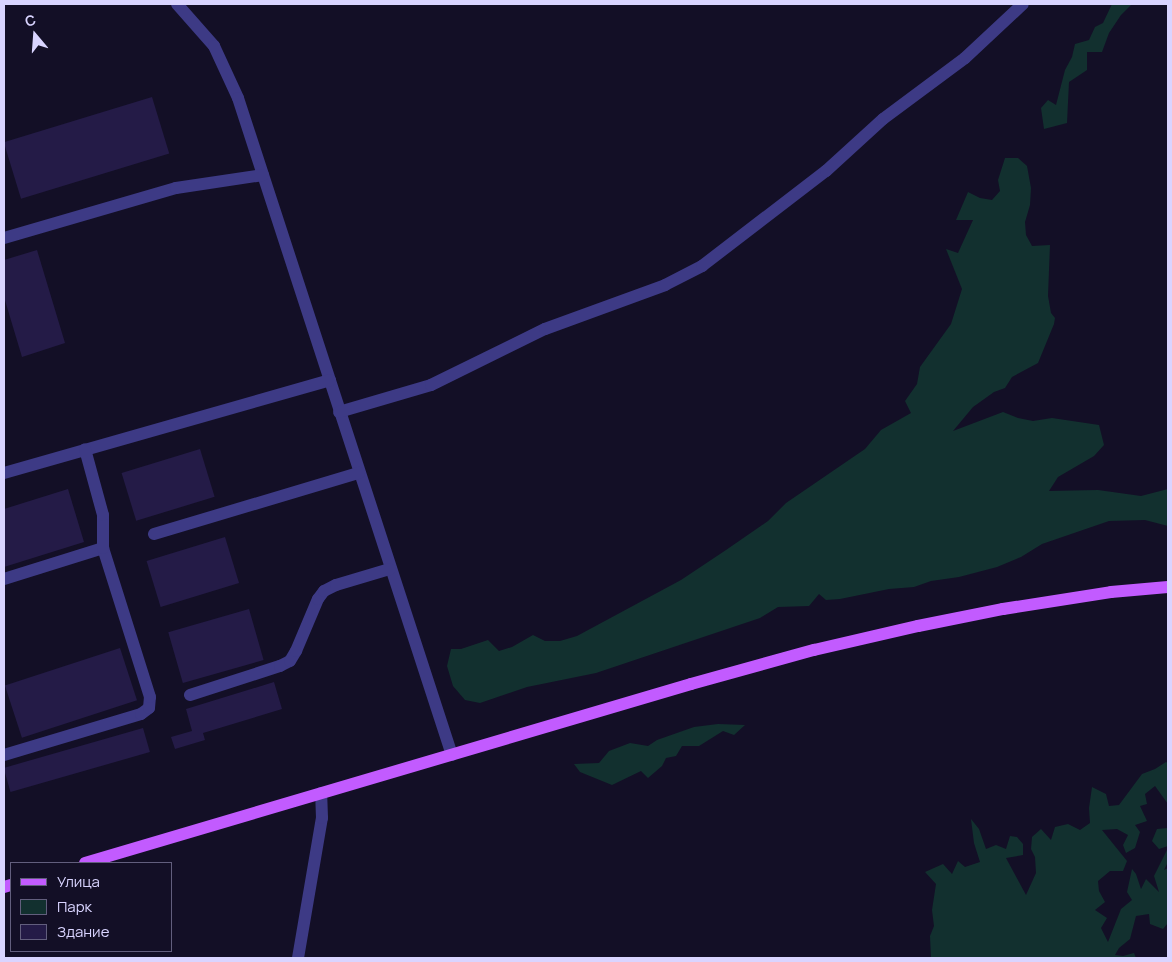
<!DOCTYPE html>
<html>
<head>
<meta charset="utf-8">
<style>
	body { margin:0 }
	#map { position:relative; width:1172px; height:962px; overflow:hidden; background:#130f26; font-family:Manrope,sans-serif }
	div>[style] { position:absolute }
	.green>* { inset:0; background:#12302f }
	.building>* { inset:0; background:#241b47; transform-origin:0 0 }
	.minor>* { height:12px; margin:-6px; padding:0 6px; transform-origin:6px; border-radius:6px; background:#3d3a85 }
	.major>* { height:12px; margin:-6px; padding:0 6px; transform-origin:6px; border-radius:6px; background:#c25bff }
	span { translate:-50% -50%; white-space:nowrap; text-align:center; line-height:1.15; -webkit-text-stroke:4px #130f26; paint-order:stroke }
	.frame { position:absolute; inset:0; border:5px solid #d9d4ff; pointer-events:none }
	.legend { position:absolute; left:10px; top:862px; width:162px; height:90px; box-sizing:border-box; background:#130f26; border:1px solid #625e7d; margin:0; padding:6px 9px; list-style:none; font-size:15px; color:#d9d4ff }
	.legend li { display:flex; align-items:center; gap:10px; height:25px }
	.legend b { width:25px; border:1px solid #625e7d }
	.north { position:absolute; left:10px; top:10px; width:50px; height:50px; -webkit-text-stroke:4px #130f26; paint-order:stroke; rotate:342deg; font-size:14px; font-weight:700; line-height:20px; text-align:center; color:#d9d4ff }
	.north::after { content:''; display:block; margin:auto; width:18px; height:22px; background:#d9d4ff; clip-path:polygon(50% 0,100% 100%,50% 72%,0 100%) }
</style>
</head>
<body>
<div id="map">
	<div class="green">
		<div style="clip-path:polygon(1112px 4px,1132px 4px,1121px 15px,1109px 33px,1102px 52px,1087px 52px,1087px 70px,1069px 82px,1067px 123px,1044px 129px,1041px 108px,1048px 100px,1056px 105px,1065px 70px,1072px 57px,1075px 44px,1089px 40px,1095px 27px,1103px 23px)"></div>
		<div style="clip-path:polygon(1005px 158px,1018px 158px,1027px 166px,1031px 188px,1030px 205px,1025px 222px,1026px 235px,1032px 246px,1050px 245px,1048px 296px,1051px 313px,1055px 318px,1054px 324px,1038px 363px,1012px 377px,1005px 388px,994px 392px,973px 407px,953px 431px,1003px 412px,1018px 418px,1033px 421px,1052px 418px,1099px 425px,1104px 445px,1094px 456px,1058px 477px,1049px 491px,1098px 490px,1141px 496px,1168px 489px,1168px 526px,1145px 520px,1109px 521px,1042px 544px,1021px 557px,997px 567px,959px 577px,931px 581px,914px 587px,889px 589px,840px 599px,826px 600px,819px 594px,809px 606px,778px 607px,760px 618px,596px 673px,527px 687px,480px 703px,465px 700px,453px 686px,447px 666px,451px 649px,461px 649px,488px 640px,499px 651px,512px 647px,533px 635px,545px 641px,560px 641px,577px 636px,681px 580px,726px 550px,768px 521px,786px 503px,865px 449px,881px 430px,911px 413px,905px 401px,917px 384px,920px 367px,951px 324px,962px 289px,946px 249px,958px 253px,973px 220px,956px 220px,968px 192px,980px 198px,992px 200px,1000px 191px,998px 180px)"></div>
		<div style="clip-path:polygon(718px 724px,745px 725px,734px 735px,723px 731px,699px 746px,682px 746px,676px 756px,666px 758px,662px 766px,648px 778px,641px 771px,612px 785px,580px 772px,574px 764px,599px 763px,609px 751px,630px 743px,648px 746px,657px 740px,694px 727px)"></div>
		<div style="clip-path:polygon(1166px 762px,1168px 763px,1168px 804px,1155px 786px,1145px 794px,1147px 804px,1140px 806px,1147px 821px,1135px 825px,1140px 832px,1135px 848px,1126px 853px,1123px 845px,1128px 835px,1117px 829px,1102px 830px,1127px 861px,1123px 871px,1110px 871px,1098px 881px,1099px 891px,1105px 902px,1095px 910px,1107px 918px,1101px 928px,1108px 942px,1121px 909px,1132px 900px,1127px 892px,1132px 869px,1136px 874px,1141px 889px,1146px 879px,1159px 892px,1154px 876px,1168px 848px,1168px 862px,1164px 870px,1168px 868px,1168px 923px,1163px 929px,1150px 924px,1149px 914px,1136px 916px,1130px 939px,1119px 948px,1115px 955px,1123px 956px,1134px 953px,1136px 958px,931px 958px,930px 936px,934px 926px,932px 910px,936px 884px,925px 872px,943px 864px,952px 874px,958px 861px,965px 867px,980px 862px,974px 843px,971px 819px,979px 829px,986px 849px,996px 845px,1006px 849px,1010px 836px,1017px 837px,1023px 844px,1023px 855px,1006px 858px,1026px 895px,1036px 873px,1035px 857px,1031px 849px,1032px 837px,1041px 829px,1051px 840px,1055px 827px,1068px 824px,1080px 830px,1090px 823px,1089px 808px,1092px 787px,1106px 794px,1109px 806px,1119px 805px,1142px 774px,1155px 769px)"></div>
		<div style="clip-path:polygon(1168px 828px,1168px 846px,1159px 849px,1152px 841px,1157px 829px)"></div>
	</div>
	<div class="building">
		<div style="left:152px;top:97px;width:59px;height:155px;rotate:73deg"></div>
		<div style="clip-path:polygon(37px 250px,65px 343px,22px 357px,4px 297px,4px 260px)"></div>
		<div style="left:200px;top:449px;width:50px;height:82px;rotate:73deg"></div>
		<div style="clip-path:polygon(68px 489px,84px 542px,4px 567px,4px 509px)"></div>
		<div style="left:225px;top:537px;width:48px;height:82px;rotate:73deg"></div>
		<div style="left:249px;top:609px;width:53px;height:84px;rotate:74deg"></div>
		<div style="left:120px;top:648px;width:55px;height:121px;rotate:72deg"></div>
		<div style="clip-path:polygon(274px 682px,282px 709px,203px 733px,205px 740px,175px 749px,171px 737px,192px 731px,186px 709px)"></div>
		<div style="left:143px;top:728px;width:25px;height:145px;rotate:74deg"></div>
	</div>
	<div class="minor">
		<div style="left:177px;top:4px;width:56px;rotate:48.6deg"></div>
		<div style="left:214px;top:46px;width:57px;rotate:65.2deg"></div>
		<div style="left:238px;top:98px;width:691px;rotate:71.96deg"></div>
		<div style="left:4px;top:238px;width:179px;rotate:-16.2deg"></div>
		<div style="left:176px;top:188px;width:88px;rotate:-8.5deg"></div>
		<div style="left:339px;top:412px;width:96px;rotate:-16.4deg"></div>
		<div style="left:431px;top:385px;width:127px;rotate:-26.2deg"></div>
		<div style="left:545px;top:329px;width:128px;rotate:-20.1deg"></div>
		<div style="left:665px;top:285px;width:42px;rotate:-27.2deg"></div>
		<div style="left:702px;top:266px;width:156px;rotate:-37.5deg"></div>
		<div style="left:826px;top:171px;width:77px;rotate:-42.4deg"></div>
		<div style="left:883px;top:119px;width:102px;rotate:-36.6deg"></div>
		<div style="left:965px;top:58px;width:79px;rotate:-43deg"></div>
		<div style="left:4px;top:473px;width:339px;rotate:-15.9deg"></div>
		<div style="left:154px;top:534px;width:214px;rotate:-16.6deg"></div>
		<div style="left:4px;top:579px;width:104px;rotate:-17.4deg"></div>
		<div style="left:190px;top:695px;width:95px;rotate:-17.9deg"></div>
		<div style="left:280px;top:666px;width:11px;rotate:-27deg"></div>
		<div style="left:290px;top:661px;width:12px;rotate:-59deg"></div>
		<div style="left:296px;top:651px;width:56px;rotate:-67.1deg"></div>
		<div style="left:318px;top:599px;width:10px;rotate:-53deg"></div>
		<div style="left:324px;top:591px;width:13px;rotate:-27deg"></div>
		<div style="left:336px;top:585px;width:56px;rotate:-16.5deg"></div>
		<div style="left:4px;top:755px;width:143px;rotate:-16.7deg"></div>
		<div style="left:141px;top:714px;width:10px;rotate:-37deg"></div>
		<div style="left:149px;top:708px;width:11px;rotate:-85deg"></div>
		<div style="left:150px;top:697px;width:156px;rotate:-107.5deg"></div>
		<div style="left:103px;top:548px;width:33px;rotate:-90deg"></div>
		<div style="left:103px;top:515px;width:68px;rotate:-105.3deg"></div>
		<div style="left:298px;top:958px;width:142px;rotate:-80.3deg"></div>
		<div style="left:322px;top:818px;width:25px;rotate:-92deg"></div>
	</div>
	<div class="major">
		<div style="left:85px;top:863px;width:632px;rotate:-16.46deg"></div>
		<div style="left:691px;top:684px;width:128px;rotate:-15.5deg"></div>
		<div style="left:814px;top:650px;width:107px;rotate:-13deg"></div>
		<div style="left:918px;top:626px;width:87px;rotate:-11.3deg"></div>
		<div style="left:1003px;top:609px;width:109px;rotate:-8.9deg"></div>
		<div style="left:1111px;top:592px;width:57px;rotate:-5deg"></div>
		<div style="left:4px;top:887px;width:7px;rotate:-16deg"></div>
	</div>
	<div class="frame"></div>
	<ul class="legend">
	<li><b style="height:6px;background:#c25bff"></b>Улица</li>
	<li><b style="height:14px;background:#12302f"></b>Парк</li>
	<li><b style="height:14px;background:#241b47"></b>Здание</li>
	</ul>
	<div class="north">С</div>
</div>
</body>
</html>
